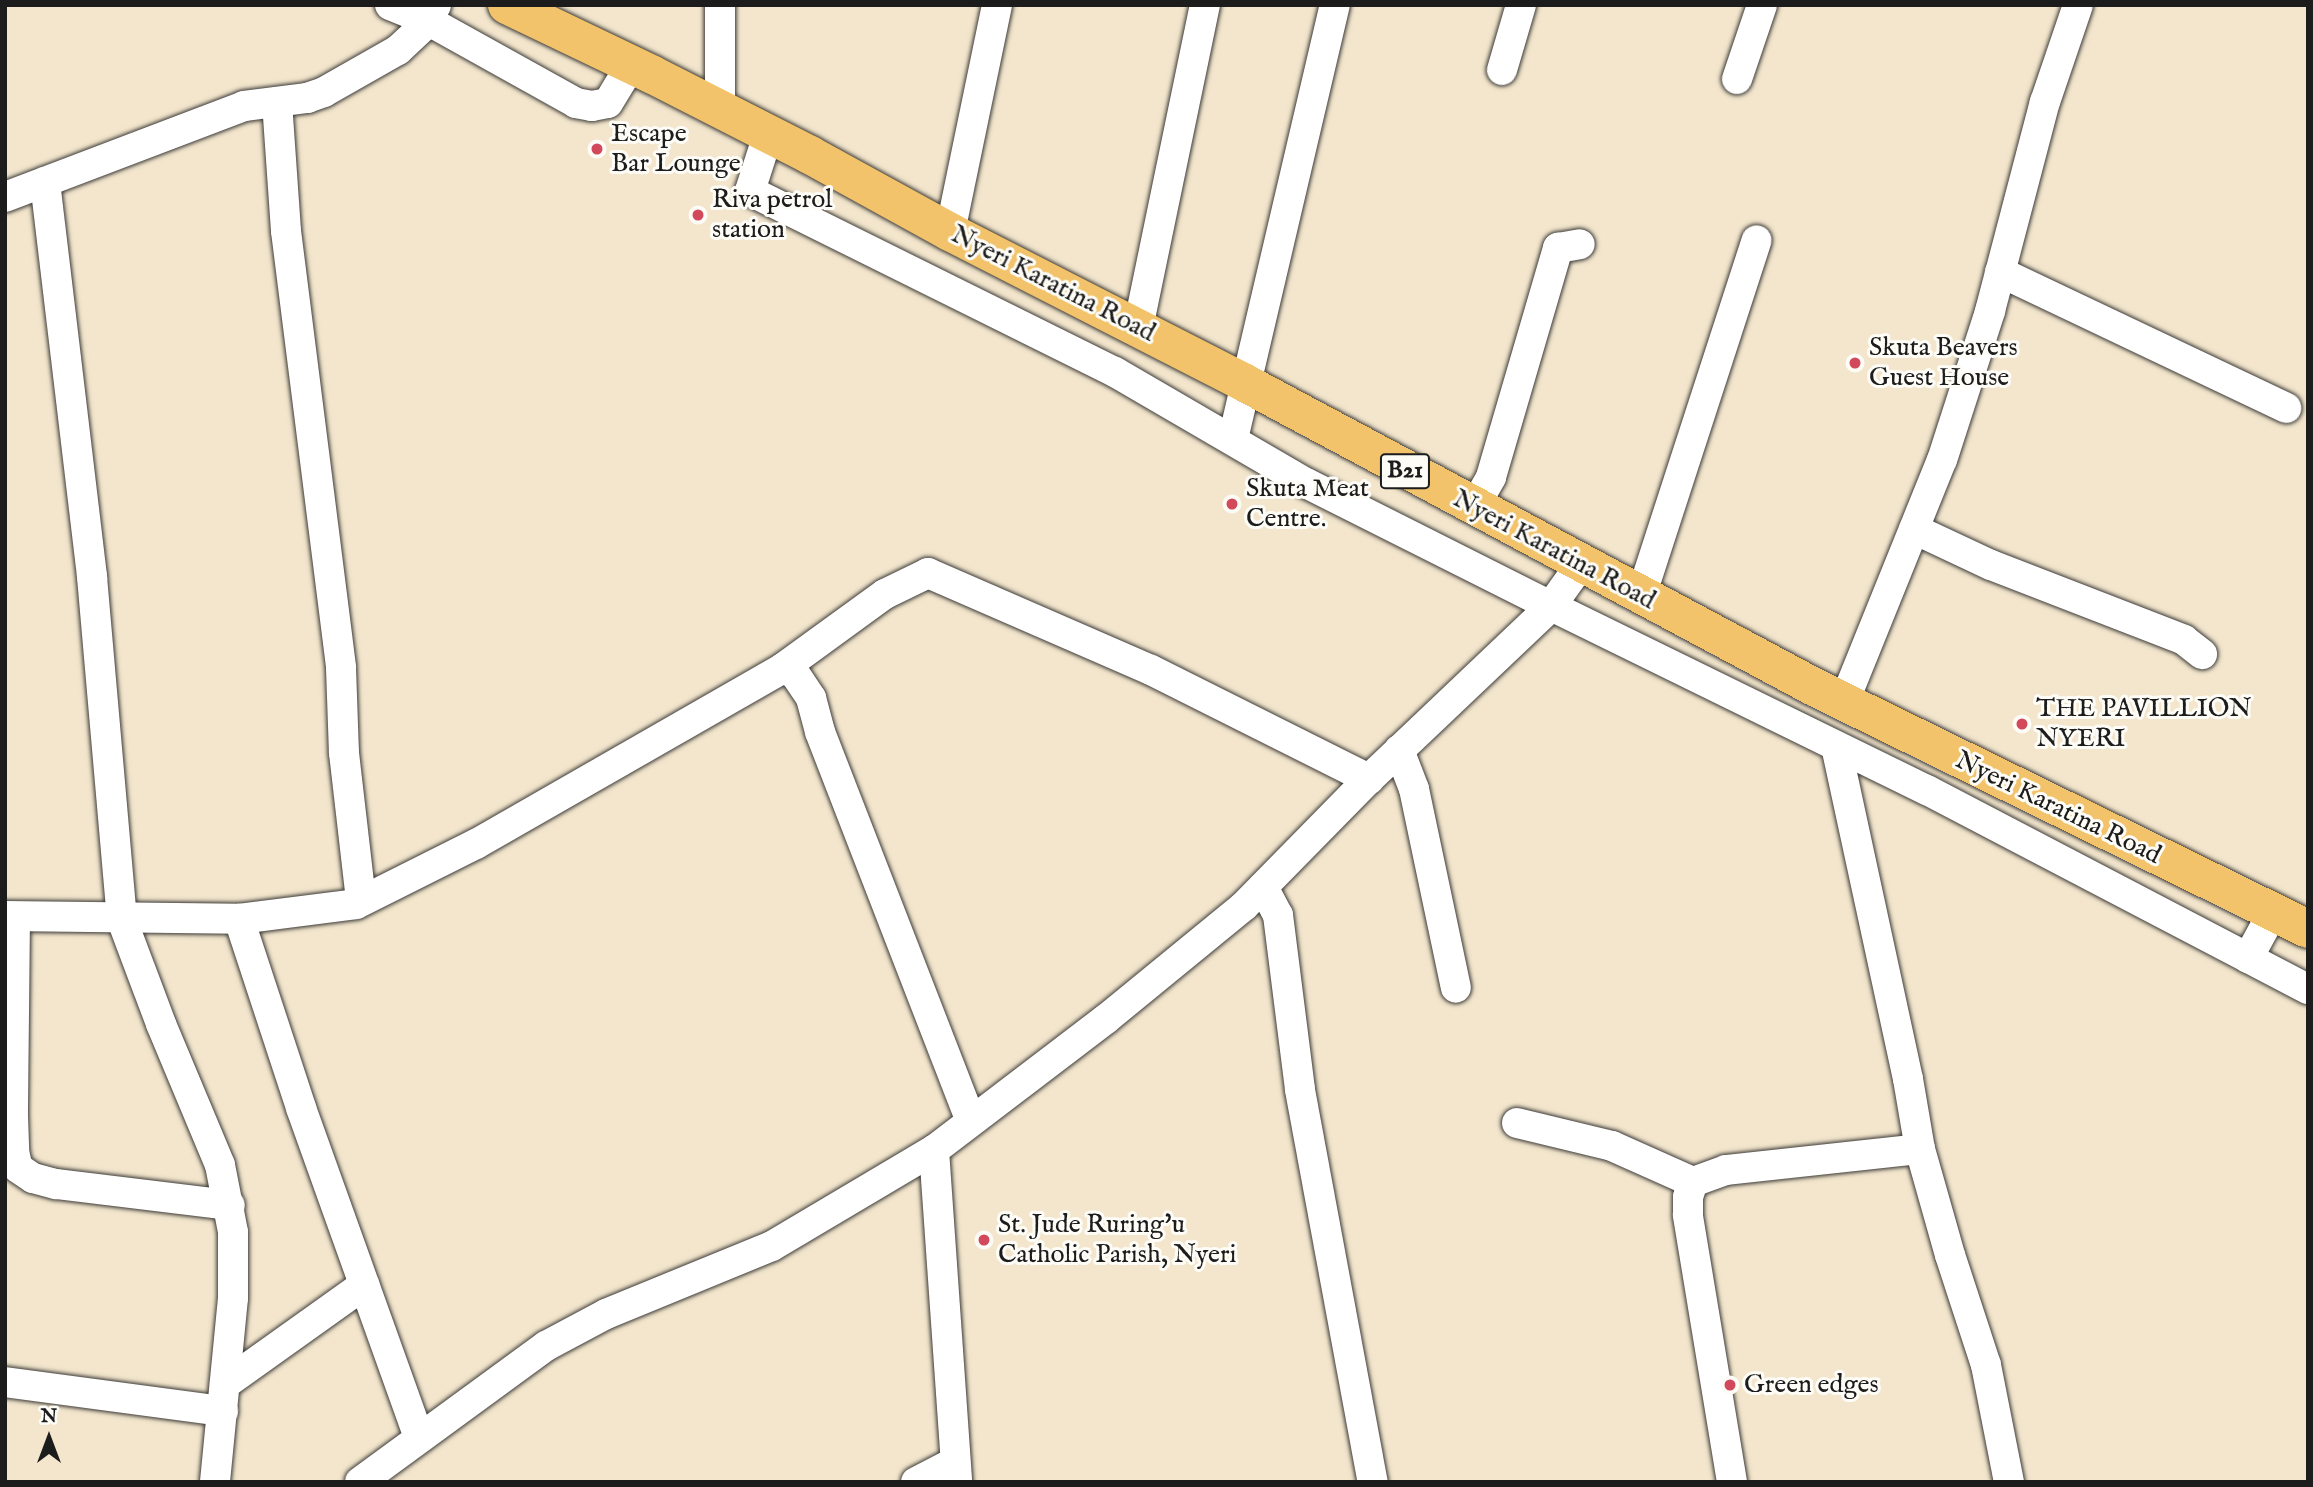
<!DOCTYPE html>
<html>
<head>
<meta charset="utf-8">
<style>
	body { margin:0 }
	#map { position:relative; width:2313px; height:1487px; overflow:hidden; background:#f3e6cd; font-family:"IM FELL English",serif }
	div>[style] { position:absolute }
	.roads { filter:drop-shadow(0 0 2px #3c3a37) drop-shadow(0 0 2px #3c3a37) }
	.minor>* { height:30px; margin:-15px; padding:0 15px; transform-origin:15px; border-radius:15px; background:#fff }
	.highway>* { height:38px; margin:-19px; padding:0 19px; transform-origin:19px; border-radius:19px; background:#f2c36a }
	.dots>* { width:19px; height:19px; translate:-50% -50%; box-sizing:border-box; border:4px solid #fdfcf7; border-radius:50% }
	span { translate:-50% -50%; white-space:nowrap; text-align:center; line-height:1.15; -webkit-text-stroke:6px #fdfcf7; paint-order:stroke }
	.shield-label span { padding:2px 5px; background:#fdfcf7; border:2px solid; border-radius:5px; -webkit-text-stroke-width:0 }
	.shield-label { font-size:24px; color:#1c1c1c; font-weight:700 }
	.poi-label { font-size:26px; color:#1c1c1c }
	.left { translate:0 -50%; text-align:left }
	.street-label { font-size:26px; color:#1c1c1c }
	.frame { position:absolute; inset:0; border:7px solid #1c1c1c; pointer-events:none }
	.north { position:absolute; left:14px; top:1403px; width:70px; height:70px; -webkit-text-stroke:5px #fdfcf7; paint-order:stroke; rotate:0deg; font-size:19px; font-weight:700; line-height:28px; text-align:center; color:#1c1c1c }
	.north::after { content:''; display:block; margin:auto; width:24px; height:32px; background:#1c1c1c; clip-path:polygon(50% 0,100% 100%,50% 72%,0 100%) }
</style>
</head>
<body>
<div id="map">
	<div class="roads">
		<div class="minor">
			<div style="left:390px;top:5px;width:40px;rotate:22deg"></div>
			<div style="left:427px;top:20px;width:171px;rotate:29.1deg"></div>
			<div style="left:576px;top:103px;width:16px;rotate:11deg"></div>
			<div style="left:592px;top:106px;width:16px;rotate:-11deg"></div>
			<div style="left:608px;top:103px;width:44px;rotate:-58.8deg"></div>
			<div style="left:1502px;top:70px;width:68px;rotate:-73.7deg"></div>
			<div style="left:1737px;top:79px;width:78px;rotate:-71.3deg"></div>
			<div style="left:277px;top:102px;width:129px;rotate:86deg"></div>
			<div style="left:286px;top:231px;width:440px;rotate:82.8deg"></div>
			<div style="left:341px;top:668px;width:85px;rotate:88deg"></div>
			<div style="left:344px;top:753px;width:148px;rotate:83.4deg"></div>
			<div style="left:720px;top:108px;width:103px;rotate:-90deg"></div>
			<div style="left:768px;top:135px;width:59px;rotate:107.8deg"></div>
			<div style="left:750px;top:191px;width:407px;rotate:26.4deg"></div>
			<div style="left:1115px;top:372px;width:221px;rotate:30.2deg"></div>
			<div style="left:1306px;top:483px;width:274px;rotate:26.7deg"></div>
			<div style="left:1551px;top:606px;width:419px;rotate:26.1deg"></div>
			<div style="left:1927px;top:790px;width:430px;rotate:27.6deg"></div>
			<div style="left:45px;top:182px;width:398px;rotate:83.2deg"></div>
			<div style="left:92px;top:577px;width:344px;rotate:85deg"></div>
			<div style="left:122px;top:920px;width:111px;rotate:69.4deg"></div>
			<div style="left:161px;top:1024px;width:153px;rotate:67.3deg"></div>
			<div style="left:220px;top:1165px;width:68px;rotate:79deg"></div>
			<div style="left:233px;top:1232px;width:66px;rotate:90deg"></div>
			<div style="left:233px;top:1298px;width:185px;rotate:95.6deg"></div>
			<div style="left:5px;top:197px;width:256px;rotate:-20.8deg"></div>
			<div style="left:244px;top:106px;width:64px;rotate:-7.2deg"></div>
			<div style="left:307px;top:98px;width:18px;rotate:-19deg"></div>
			<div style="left:324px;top:92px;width:85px;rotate:-29.6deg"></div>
			<div style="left:398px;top:50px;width:35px;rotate:-43deg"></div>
			<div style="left:424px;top:26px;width:24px;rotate:-60deg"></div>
			<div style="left:950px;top:232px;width:232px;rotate:-78.3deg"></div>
			<div style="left:2000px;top:272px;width:317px;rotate:25.4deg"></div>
			<div style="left:1138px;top:328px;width:330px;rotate:-78.3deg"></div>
			<div style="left:1233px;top:439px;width:446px;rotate:-76.8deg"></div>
			<div style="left:1474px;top:507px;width:34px;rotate:-60deg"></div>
			<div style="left:1491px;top:477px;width:239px;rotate:-73.7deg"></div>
			<div style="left:1558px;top:248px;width:22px;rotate:-10deg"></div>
			<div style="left:1914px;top:529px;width:85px;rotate:25.1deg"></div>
			<div style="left:1991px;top:565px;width:207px;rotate:21.2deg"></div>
			<div style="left:2184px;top:640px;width:23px;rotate:38deg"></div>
			<div style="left:1641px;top:596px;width:374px;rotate:-72deg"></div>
			<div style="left:783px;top:668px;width:13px;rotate:27deg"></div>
			<div style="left:795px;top:674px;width:29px;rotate:56deg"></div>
			<div style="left:811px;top:698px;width:35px;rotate:75deg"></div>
			<div style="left:820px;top:732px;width:417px;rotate:68.8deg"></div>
			<div style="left:1844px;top:702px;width:261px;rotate:-68deg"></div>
			<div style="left:1942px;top:460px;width:157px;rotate:-72.1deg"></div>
			<div style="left:1990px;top:311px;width:216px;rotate:-75.3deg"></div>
			<div style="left:2045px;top:102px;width:102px;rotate:-71.2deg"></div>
			<div style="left:1836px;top:746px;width:341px;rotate:77.8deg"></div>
			<div style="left:1908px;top:1079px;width:71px;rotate:80.3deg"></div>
			<div style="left:1920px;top:1149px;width:110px;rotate:74.2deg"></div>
			<div style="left:1950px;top:1255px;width:116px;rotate:71.9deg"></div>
			<div style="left:1986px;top:1365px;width:119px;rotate:78.9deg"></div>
			<div style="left:1399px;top:750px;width:42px;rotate:69deg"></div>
			<div style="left:1414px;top:789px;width:203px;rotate:78.1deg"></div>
			<div style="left:1263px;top:887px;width:32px;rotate:62deg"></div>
			<div style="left:1278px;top:915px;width:176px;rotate:82.8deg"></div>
			<div style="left:1300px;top:1090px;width:399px;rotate:79.5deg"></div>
			<div style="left:5px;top:916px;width:234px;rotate:0.7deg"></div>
			<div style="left:239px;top:919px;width:118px;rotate:-7.3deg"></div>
			<div style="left:356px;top:904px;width:134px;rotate:-26.6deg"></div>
			<div style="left:476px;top:844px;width:354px;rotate:-29.8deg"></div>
			<div style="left:783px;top:668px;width:126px;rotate:-36deg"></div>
			<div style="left:885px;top:594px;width:48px;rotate:-26deg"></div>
			<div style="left:928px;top:573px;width:243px;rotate:23.5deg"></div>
			<div style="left:1151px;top:670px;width:244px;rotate:26.6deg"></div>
			<div style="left:15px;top:917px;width:199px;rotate:90.6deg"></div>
			<div style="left:13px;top:1116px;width:36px;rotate:88deg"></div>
			<div style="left:14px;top:1152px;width:16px;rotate:76deg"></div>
			<div style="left:18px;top:1168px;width:18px;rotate:34deg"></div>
			<div style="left:33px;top:1178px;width:24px;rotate:15deg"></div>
			<div style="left:56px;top:1184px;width:175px;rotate:6.9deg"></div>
			<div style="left:239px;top:919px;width:199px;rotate:71.8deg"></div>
			<div style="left:301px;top:1108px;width:350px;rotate:70.3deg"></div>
			<div style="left:2248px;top:958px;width:50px;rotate:-61.4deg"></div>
			<div style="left:1517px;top:1123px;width:98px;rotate:13.6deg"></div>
			<div style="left:1612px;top:1146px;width:89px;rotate:24deg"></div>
			<div style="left:934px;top:1150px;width:333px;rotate:86deg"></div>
			<div style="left:5px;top:1382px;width:220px;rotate:7.6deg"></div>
			<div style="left:225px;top:1384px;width:171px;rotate:-35.5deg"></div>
			<div style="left:360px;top:1482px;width:230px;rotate:-36.2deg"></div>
			<div style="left:546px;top:1346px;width:68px;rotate:-28.1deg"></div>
			<div style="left:606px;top:1314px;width:179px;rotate:-22.3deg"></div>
			<div style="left:772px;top:1246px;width:188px;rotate:-30.7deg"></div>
			<div style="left:934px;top:1150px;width:216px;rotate:-37.3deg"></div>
			<div style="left:1106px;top:1019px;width:178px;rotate:-39.3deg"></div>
			<div style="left:1244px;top:906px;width:178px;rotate:-45.5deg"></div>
			<div style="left:1369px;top:779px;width:251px;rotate:-43.5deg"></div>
			<div style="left:1551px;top:606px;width:52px;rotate:-54.5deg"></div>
			<div style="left:916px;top:1482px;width:44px;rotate:-27.1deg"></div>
			<div style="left:1732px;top:1482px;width:271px;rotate:-99.4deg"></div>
			<div style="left:1688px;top:1215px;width:18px;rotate:-90deg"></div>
			<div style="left:1688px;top:1197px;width:16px;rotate:-72deg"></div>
			<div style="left:1693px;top:1182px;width:35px;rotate:-20deg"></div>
			<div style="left:1726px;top:1170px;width:195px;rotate:-6.2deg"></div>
		</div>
		<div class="highway">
			<div style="left:507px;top:5px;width:162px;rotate:25.6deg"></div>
			<div style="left:653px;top:75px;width:176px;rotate:27deg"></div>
			<div style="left:810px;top:155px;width:160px;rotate:28.8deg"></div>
			<div style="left:950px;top:232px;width:331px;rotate:27.1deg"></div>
			<div style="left:1245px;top:383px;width:645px;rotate:28.11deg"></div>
			<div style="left:1814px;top:687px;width:550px;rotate:26.1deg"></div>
		</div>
	</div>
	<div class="dots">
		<div style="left:597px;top:149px;background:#d1495b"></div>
		<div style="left:698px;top:215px;background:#d1495b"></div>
		<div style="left:1855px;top:363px;background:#d1495b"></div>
		<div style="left:1232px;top:504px;background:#d1495b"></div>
		<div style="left:2022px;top:724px;background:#d1495b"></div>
		<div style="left:984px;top:1240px;background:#d1495b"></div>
		<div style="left:1730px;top:1385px;background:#d1495b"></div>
	</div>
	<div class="shield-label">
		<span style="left:1405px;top:471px">B21</span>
	</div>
	<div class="poi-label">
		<span class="left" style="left:611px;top:149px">Escape<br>Bar Lounge</span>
		<span class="left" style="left:712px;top:215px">Riva petrol<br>station</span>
		<span class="left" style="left:1869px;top:363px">Skuta Beavers<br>Guest House</span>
		<span class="left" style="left:1246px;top:504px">Skuta Meat<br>Centre.</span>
		<span class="left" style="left:2036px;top:724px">THE PAVILLION<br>NYERI</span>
		<span class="left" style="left:998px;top:1240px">St. Jude Ruring'u<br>Catholic Parish, Nyeri</span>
		<span class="left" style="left:1744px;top:1385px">Green edges</span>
	</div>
	<div class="street-label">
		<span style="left:1053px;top:284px;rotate:27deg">Nyeri Karatina Road</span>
		<span style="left:1554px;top:550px;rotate:28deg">Nyeri Karatina Road</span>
		<span style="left:2058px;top:808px;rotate:26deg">Nyeri Karatina Road</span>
	</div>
	<div class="frame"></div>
	<div class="north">N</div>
</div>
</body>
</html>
